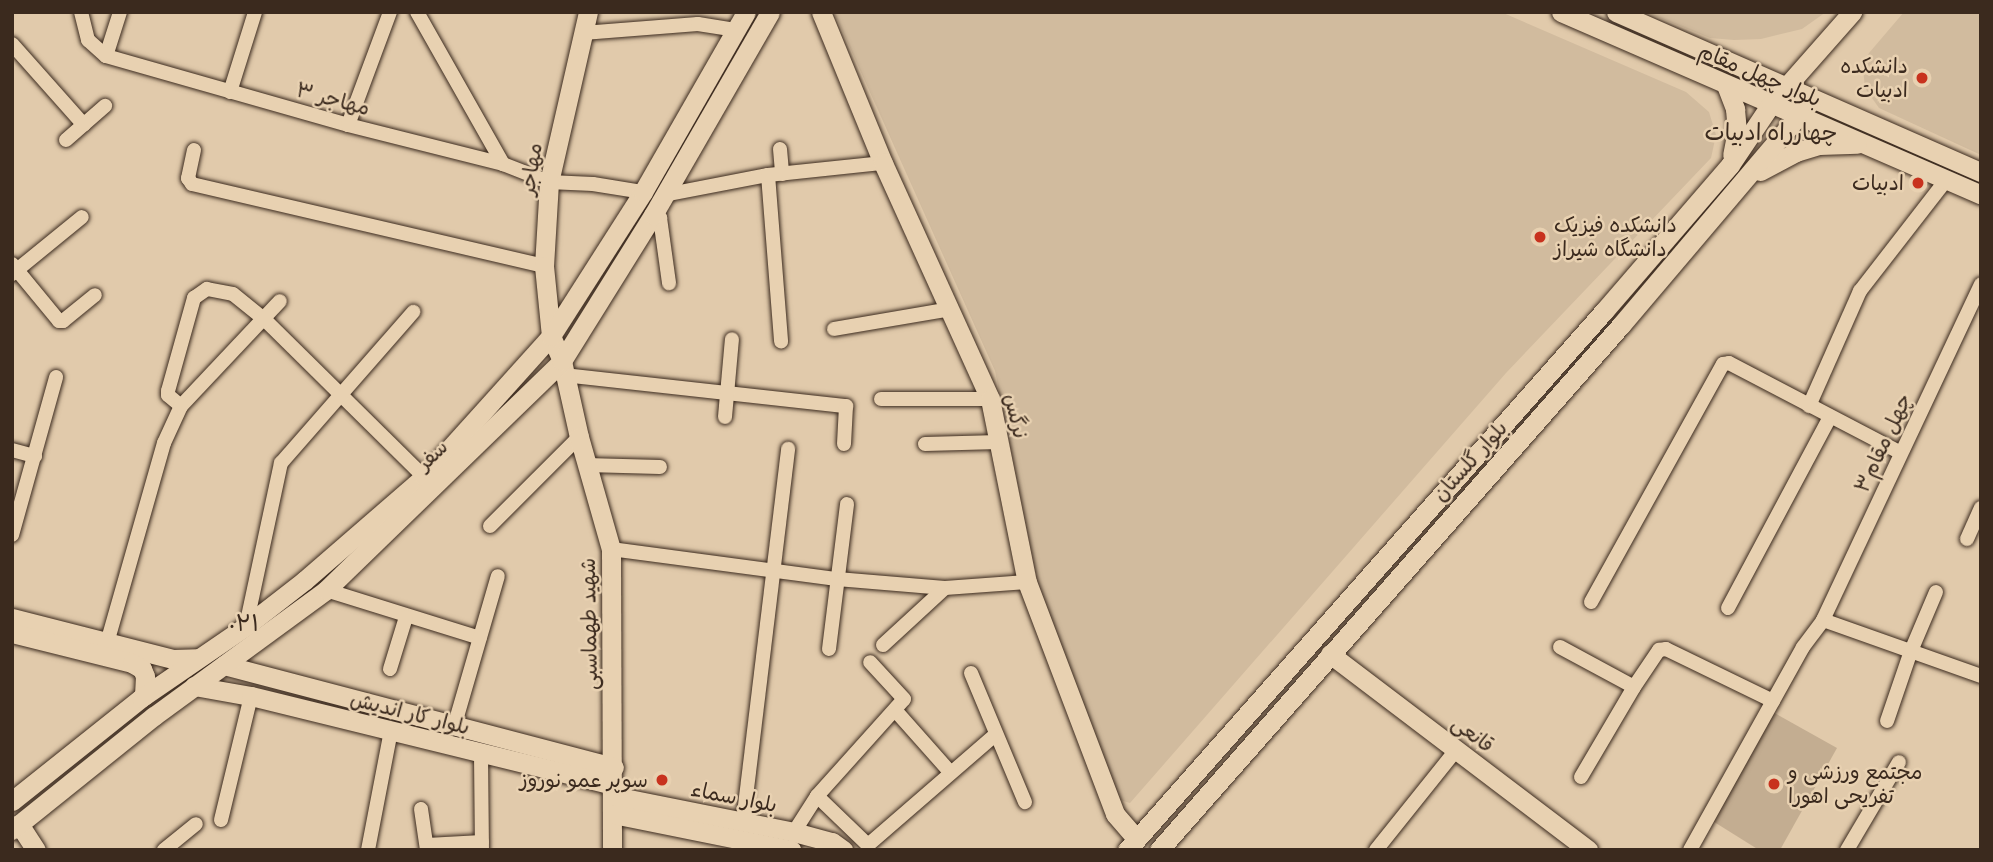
<!DOCTYPE html>
<html>
<head>
<meta charset="utf-8">
<style>
	body { margin:0 }
	#map { position:relative; width:1993px; height:862px; overflow:hidden; background:#e1caab; font-family:Sriracha,"Playpen Sans Arabic",sans-serif }
	div>[style] { position:absolute }
	.built>* { inset:0; background:#d1bb9e }
	.green>* { inset:0; background:#c3ad91 }
	.roads { filter:drop-shadow(0 0 2px #3b2a1e) drop-shadow(0 0 2px #3b2a1e) }
	.street>* { height:14px; margin:-7px; padding:0 7px; transform-origin:7px; border-radius:7px; background:#e8d1b1 }
	.secondary>* { height:19px; margin:-9.5px; padding:0 9.5px; transform-origin:9.5px; border-radius:9.5px; background:#e8d1b1 }
	.dots>* { width:19px; height:19px; translate:-50% -50%; box-sizing:border-box; border:4px solid #e8d1b1; border-radius:50% }
	span { translate:-50% -50%; white-space:nowrap; text-align:center; line-height:1.15; -webkit-text-stroke:5px #e8d1b1; paint-order:stroke }
	.poi-label { font-size:21px; color:#3b2a1e }
	.right { translate:-100% -50%; text-align:right }
	.left { translate:0 -50%; text-align:left }
	.street-label { font-size:21px; color:#3b2a1e }
	.neighbourhood-label { font-size:23px; color:#3b2a1e }
	.frame { position:absolute; inset:0; border:14px solid #3b2a1e; pointer-events:none }
</style>
</head>
<body>
<div id="map">
	<div class="built">
		<div style="clip-path:polygon(834px 12px,1501px 12px,1686px 92px,1709px 112px,1716px 135px,1711px 158px,1506px 373px,1130px 803px,1120px 800px,1113px 787px,1041px 600px,995px 371px)"></div>
		<div style="clip-path:polygon(1645px 12px,1826px 12px,1802px 29px,1761px 39px,1734px 40px,1710px 38px)"></div>
		<div style="clip-path:polygon(1904px 12px,1981px 12px,1981px 155px,1879px 108px,1865px 88px,1863px 68px,1869px 53px)"></div>
	</div>
	<div class="green">
		<div style="clip-path:polygon(1771px 711px,1837px 748px,1780px 850px,1759px 850px,1711px 820px)"></div>
	</div>
	<div class="roads">
		<div class="street">
			<div style="left:81px;top:12px;width:29px;rotate:76deg"></div>
			<div style="left:88px;top:40px;width:24px;rotate:42deg"></div>
			<div style="left:106px;top:56px;width:252px;rotate:15.9deg"></div>
			<div style="left:348px;top:125px;width:160px;rotate:14.1deg"></div>
			<div style="left:503px;top:164px;width:49px;rotate:21.4deg"></div>
			<div style="left:549px;top:182px;width:44px;rotate:2.6deg"></div>
			<div style="left:593px;top:184px;width:51px;rotate:9.1deg"></div>
			<div style="left:417px;top:12px;width:175px;rotate:60.5deg"></div>
			<div style="left:583px;top:33px;width:115px;rotate:-4.5deg"></div>
			<div style="left:698px;top:24px;width:36px;rotate:9deg"></div>
			<div style="left:12px;top:44px;width:108px;rotate:48.4deg"></div>
			<div style="left:106px;top:56px;width:46px;rotate:-72.3deg"></div>
			<div style="left:230px;top:92px;width:84px;rotate:-72.6deg"></div>
			<div style="left:348px;top:125px;width:121px;rotate:-69.6deg"></div>
			<div style="left:66px;top:140px;width:52px;rotate:-41.1deg"></div>
			<div style="left:780px;top:149px;width:25px;rotate:85deg"></div>
			<div style="left:194px;top:150px;width:29px;rotate:102deg"></div>
			<div style="left:188px;top:178px;width:7px;rotate:56deg"></div>
			<div style="left:192px;top:184px;width:361px;rotate:13.1deg"></div>
			<div style="left:768px;top:175px;width:167px;rotate:85.5deg"></div>
			<div style="left:664px;top:195px;width:106px;rotate:-10.9deg"></div>
			<div style="left:768px;top:175px;width:116px;rotate:-6deg"></div>
			<div style="left:653px;top:215px;width:8px;rotate:23deg"></div>
			<div style="left:660px;top:218px;width:66px;rotate:82.1deg"></div>
			<div style="left:12px;top:264px;width:74px;rotate:50.5deg"></div>
			<div style="left:59px;top:321px;width:4px"></div>
			<div style="left:63px;top:321px;width:41px;rotate:-39.1deg"></div>
			<div style="left:12px;top:274px;width:90px;rotate:-39.2deg"></div>
			<div style="left:834px;top:329px;width:119px;rotate:-9.7deg"></div>
			<div style="left:564px;top:375px;width:284px;rotate:6.3deg"></div>
			<div style="left:846px;top:406px;width:38px;rotate:93deg"></div>
			<div style="left:881px;top:399px;width:109px"></div>
			<div style="left:181px;top:406px;width:17px;rotate:-140deg"></div>
			<div style="left:168px;top:395px;width:4px;rotate:-90deg"></div>
			<div style="left:168px;top:391px;width:97px;rotate:-74.4deg"></div>
			<div style="left:194px;top:298px;width:16px;rotate:-35deg"></div>
			<div style="left:207px;top:289px;width:26px;rotate:11deg"></div>
			<div style="left:233px;top:294px;width:40px;rotate:39deg"></div>
			<div style="left:264px;top:319px;width:225px;rotate:44.6deg"></div>
			<div style="left:1809px;top:406px;width:126px;rotate:-66.1deg"></div>
			<div style="left:1860px;top:291px;width:140px;rotate:-52.2deg"></div>
			<div style="left:725px;top:417px;width:78px;rotate:-84.9deg"></div>
			<div style="left:925px;top:444px;width:74px;rotate:-1.5deg"></div>
			<div style="left:12px;top:450px;width:24px;rotate:15deg"></div>
			<div style="left:586px;top:465px;width:74px;rotate:1.5deg"></div>
			<div style="left:490px;top:526px;width:126px;rotate:-45deg"></div>
			<div style="left:12px;top:535px;width:164px;rotate:-74.4deg"></div>
			<div style="left:1967px;top:539px;width:34px;rotate:-66deg"></div>
			<div style="left:611px;top:549px;width:228px;rotate:7.6deg"></div>
			<div style="left:837px;top:579px;width:108px;rotate:4.8deg"></div>
			<div style="left:945px;top:588px;width:82px;rotate:-4.2deg"></div>
			<div style="left:326px;top:590px;width:161px;rotate:17.3deg"></div>
			<div style="left:1591px;top:602px;width:272px;rotate:-61deg"></div>
			<div style="left:1723px;top:364px;width:6px;rotate:-9deg"></div>
			<div style="left:1729px;top:363px;width:194px;rotate:27.6deg"></div>
			<div style="left:1728px;top:608px;width:217px;rotate:-61.9deg"></div>
			<div style="left:1823px;top:620px;width:168px;rotate:19.5deg"></div>
			<div style="left:246px;top:626px;width:167px;rotate:-77.9deg"></div>
			<div style="left:281px;top:463px;width:201px;rotate:-48.8deg"></div>
			<div style="left:107px;top:643px;width:208px;rotate:-74.1deg"></div>
			<div style="left:164px;top:443px;width:41px;rotate:-65.3deg"></div>
			<div style="left:181px;top:406px;width:144px;rotate:-46.7deg"></div>
			<div style="left:883px;top:645px;width:84px;rotate:-42.6deg"></div>
			<div style="left:1560px;top:647px;width:84px;rotate:28.4deg"></div>
			<div style="left:829px;top:649px;width:146px;rotate:-82.9deg"></div>
			<div style="left:390px;top:669px;width:54px;rotate:-72.9deg"></div>
			<div style="left:971px;top:673px;width:140px;rotate:67.3deg"></div>
			<div style="left:895px;top:710px;width:84px;rotate:48.4deg"></div>
			<div style="left:1887px;top:721px;width:74px;rotate:-71.1deg"></div>
			<div style="left:1911px;top:651px;width:64px;rotate:-67deg"></div>
			<div style="left:454px;top:727px;width:157px;rotate:-73.8deg"></div>
			<div style="left:481px;top:755px;width:95px;rotate:89.4deg"></div>
			<div style="left:1581px;top:777px;width:104px;rotate:-59.5deg"></div>
			<div style="left:1634px;top:687px;width:45px;rotate:-56deg"></div>
			<div style="left:1659px;top:650px;width:7px;rotate:-8deg"></div>
			<div style="left:1666px;top:649px;width:119px;rotate:25.9deg"></div>
			<div style="left:817px;top:796px;width:71px;rotate:43.9deg"></div>
			<div style="left:868px;top:845px;width:168px;rotate:-40.9deg"></div>
			<div style="left:421px;top:809px;width:41px;rotate:81.7deg"></div>
			<div style="left:221px;top:820px;width:128px;rotate:-76.4deg"></div>
			<div style="left:743px;top:822px;width:376px;rotate:-83.1deg"></div>
			<div style="left:794px;top:832px;width:43px;rotate:-57.4deg"></div>
			<div style="left:817px;top:796px;width:130px;rotate:-48.1deg"></div>
			<div style="left:904px;top:699px;width:50px;rotate:-132.6deg"></div>
			<div style="left:427px;top:845px;width:55px;rotate:-3.1deg"></div>
			<div style="left:164px;top:850px;width:41px;rotate:-39.1deg"></div>
			<div style="left:368px;top:850px;width:121px;rotate:-79.1deg"></div>
			<div style="left:1376px;top:850px;width:128px;rotate:-51.3deg"></div>
			<div style="left:1690px;top:850px;width:232px;rotate:-60.9deg"></div>
			<div style="left:1803px;top:647px;width:34px;rotate:-53deg"></div>
			<div style="left:1823px;top:620px;width:371px;rotate:-64.8deg"></div>
			<div style="left:1847px;top:850px;width:102px;rotate:-59.4deg"></div>
		</div>
		<div class="secondary">
			<div style="left:588px;top:12px;width:174px;rotate:102.9deg"></div>
			<div style="left:549px;top:182px;width:84px;rotate:93.4deg"></div>
			<div style="left:544px;top:266px;width:70px;rotate:84.3deg"></div>
			<div style="left:551px;top:336px;width:27px;rotate:66deg"></div>
			<div style="left:562px;top:361px;width:78px;rotate:77.4deg"></div>
			<div style="left:579px;top:437px;width:116px;rotate:74.1deg"></div>
			<div style="left:611px;top:549px;width:301px;rotate:89.8deg"></div>
			<div style="left:821px;top:12px;width:163px;rotate:67.7deg"></div>
			<div style="left:883px;top:163px;width:259px;rotate:65.6deg"></div>
			<div style="left:990px;top:399px;width:187px;rotate:78.6deg"></div>
			<div style="left:1027px;top:582px;width:248px;rotate:69.2deg"></div>
			<div style="left:1115px;top:814px;width:33px;rotate:49deg"></div>
			<div style="left:1561px;top:12px;width:458px;rotate:23.5deg"></div>
			<div style="left:1616px;top:12px;width:399px;rotate:23.7deg"></div>
			<div style="left:1726px;top:85px;width:26px;rotate:69deg"></div>
			<div style="left:1735px;top:109px;width:21px;rotate:85deg"></div>
			<div style="left:1737px;top:130px;width:25px;rotate:101deg"></div>
			<div style="left:1760px;top:171px;width:41px;rotate:-27.8deg"></div>
			<div style="left:1796px;top:152px;width:24px;rotate:-17deg"></div>
			<div style="left:1819px;top:145px;width:38px;rotate:-2deg"></div>
			<div style="left:12px;top:618px;width:166px;rotate:14.3deg"></div>
			<div style="left:173px;top:659px;width:24px;rotate:-2deg"></div>
			<div style="left:12px;top:633px;width:124px;rotate:14deg"></div>
			<div style="left:132px;top:663px;width:12px;rotate:31deg"></div>
			<div style="left:142px;top:669px;width:8px;rotate:67deg"></div>
			<div style="left:145px;top:676px;width:20px;rotate:93deg"></div>
			<div style="left:1330px;top:654px;width:324px;rotate:37.2deg"></div>
			<div style="left:224px;top:665px;width:403px;rotate:14.7deg"></div>
			<div style="left:194px;top:686px;width:58px;rotate:10deg"></div>
			<div style="left:251px;top:696px;width:374px;rotate:13.8deg"></div>
			<div style="left:614px;top:796px;width:184px;rotate:11.3deg"></div>
			<div style="left:794px;top:832px;width:39px;rotate:15deg"></div>
			<div style="left:832px;top:842px;width:14px;rotate:36deg"></div>
			<div style="left:12px;top:801px;width:165px;rotate:-38.6deg"></div>
			<div style="left:141px;top:698px;width:127px;rotate:-34.4deg"></div>
			<div style="left:246px;top:626px;width:75px;rotate:-37.9deg"></div>
			<div style="left:305px;top:580px;width:157px;rotate:-40.9deg"></div>
			<div style="left:424px;top:477px;width:190px;rotate:-48deg"></div>
			<div style="left:551px;top:336px;width:171px;rotate:-57.4deg"></div>
			<div style="left:643px;top:192px;width:207px;rotate:-60.2deg"></div>
			<div style="left:613px;top:814px;width:182px;rotate:11.4deg"></div>
			<div style="left:19px;top:824px;width:31px;rotate:57deg"></div>
			<div style="left:12px;top:830px;width:182px;rotate:-38.8deg"></div>
			<div style="left:154px;top:716px;width:213px;rotate:-36.2deg"></div>
			<div style="left:326px;top:590px;width:329px;rotate:-44.1deg"></div>
			<div style="left:562px;top:361px;width:172px;rotate:-58.1deg"></div>
			<div style="left:653px;top:215px;width:234px;rotate:-60deg"></div>
			<div style="left:1127px;top:850px;width:720px;rotate:-48.49deg"></div>
			<div style="left:1604px;top:311px;width:193px;rotate:-49.2deg"></div>
			<div style="left:1730px;top:165px;width:73px;rotate:-56.1deg"></div>
			<div style="left:1771px;top:104px;width:123px;rotate:-48.6deg"></div>
			<div style="left:1159px;top:850px;width:699px;rotate:-48.65deg"></div>
			<div style="left:1621px;top:325px;width:295px;rotate:-49.7deg"></div>
		</div>
	</div>
	<div class="dots">
		<div style="left:1922px;top:78px;background:#c8321e"></div>
		<div style="left:1918px;top:183px;background:#c8321e"></div>
		<div style="left:1540px;top:237px;background:#c8321e"></div>
		<div style="left:662px;top:780px;background:#c8321e"></div>
		<div style="left:1774px;top:784px;background:#c8321e"></div>
	</div>
	<div class="poi-label">
		<span class="right" style="left:1908px;top:78px">دانشکده<br>ادبیات</span>
		<span class="right" style="left:1904px;top:183px">ادبیات</span>
		<span class="left" style="left:1554px;top:237px">دانشکده فیزیک<br>دانشگاه شیراز</span>
		<span class="left" style="left:1788px;top:784px">مجتمع ورزشی و<br>تفریحی اهورا</span>
		<span class="right" style="left:648px;top:780px">سوپر عمو نوروز</span>
	</div>
	<div class="street-label">
		<span style="left:1760px;top:75px;rotate:23deg">بلوار چهل مقام</span>
		<span style="left:333px;top:99px;rotate:15deg">۳ مهاجر</span>
		<span style="left:531px;top:169px;rotate:-81deg">مهاجر</span>
		<span style="left:1016px;top:416px;rotate:77deg">نرگس</span>
		<span style="left:1883px;top:443px;rotate:-65deg">چهل مقام۳</span>
		<span style="left:432px;top:455px;rotate:-44deg">سفر</span>
		<span style="left:1470px;top:461px;rotate:-48deg">بلوار گلستان</span>
		<span style="left:589px;top:624px;rotate:-91deg">شهید طهماسبی</span>
		<span style="left:410px;top:713px;rotate:14deg">بلوار کار اندیش</span>
		<span style="left:1473px;top:734px;rotate:37deg">قانعی</span>
		<span style="left:734px;top:797px;rotate:11deg">بلوار سماء</span>
	</div>
	<div class="neighbourhood-label">
		<span style="left:1771px;top:133px">چهارراه ادبیات</span>
		<span style="left:244px;top:624px">۰۲۱</span>
	</div>
	<div class="frame"></div>
</div>
</body>
</html>
